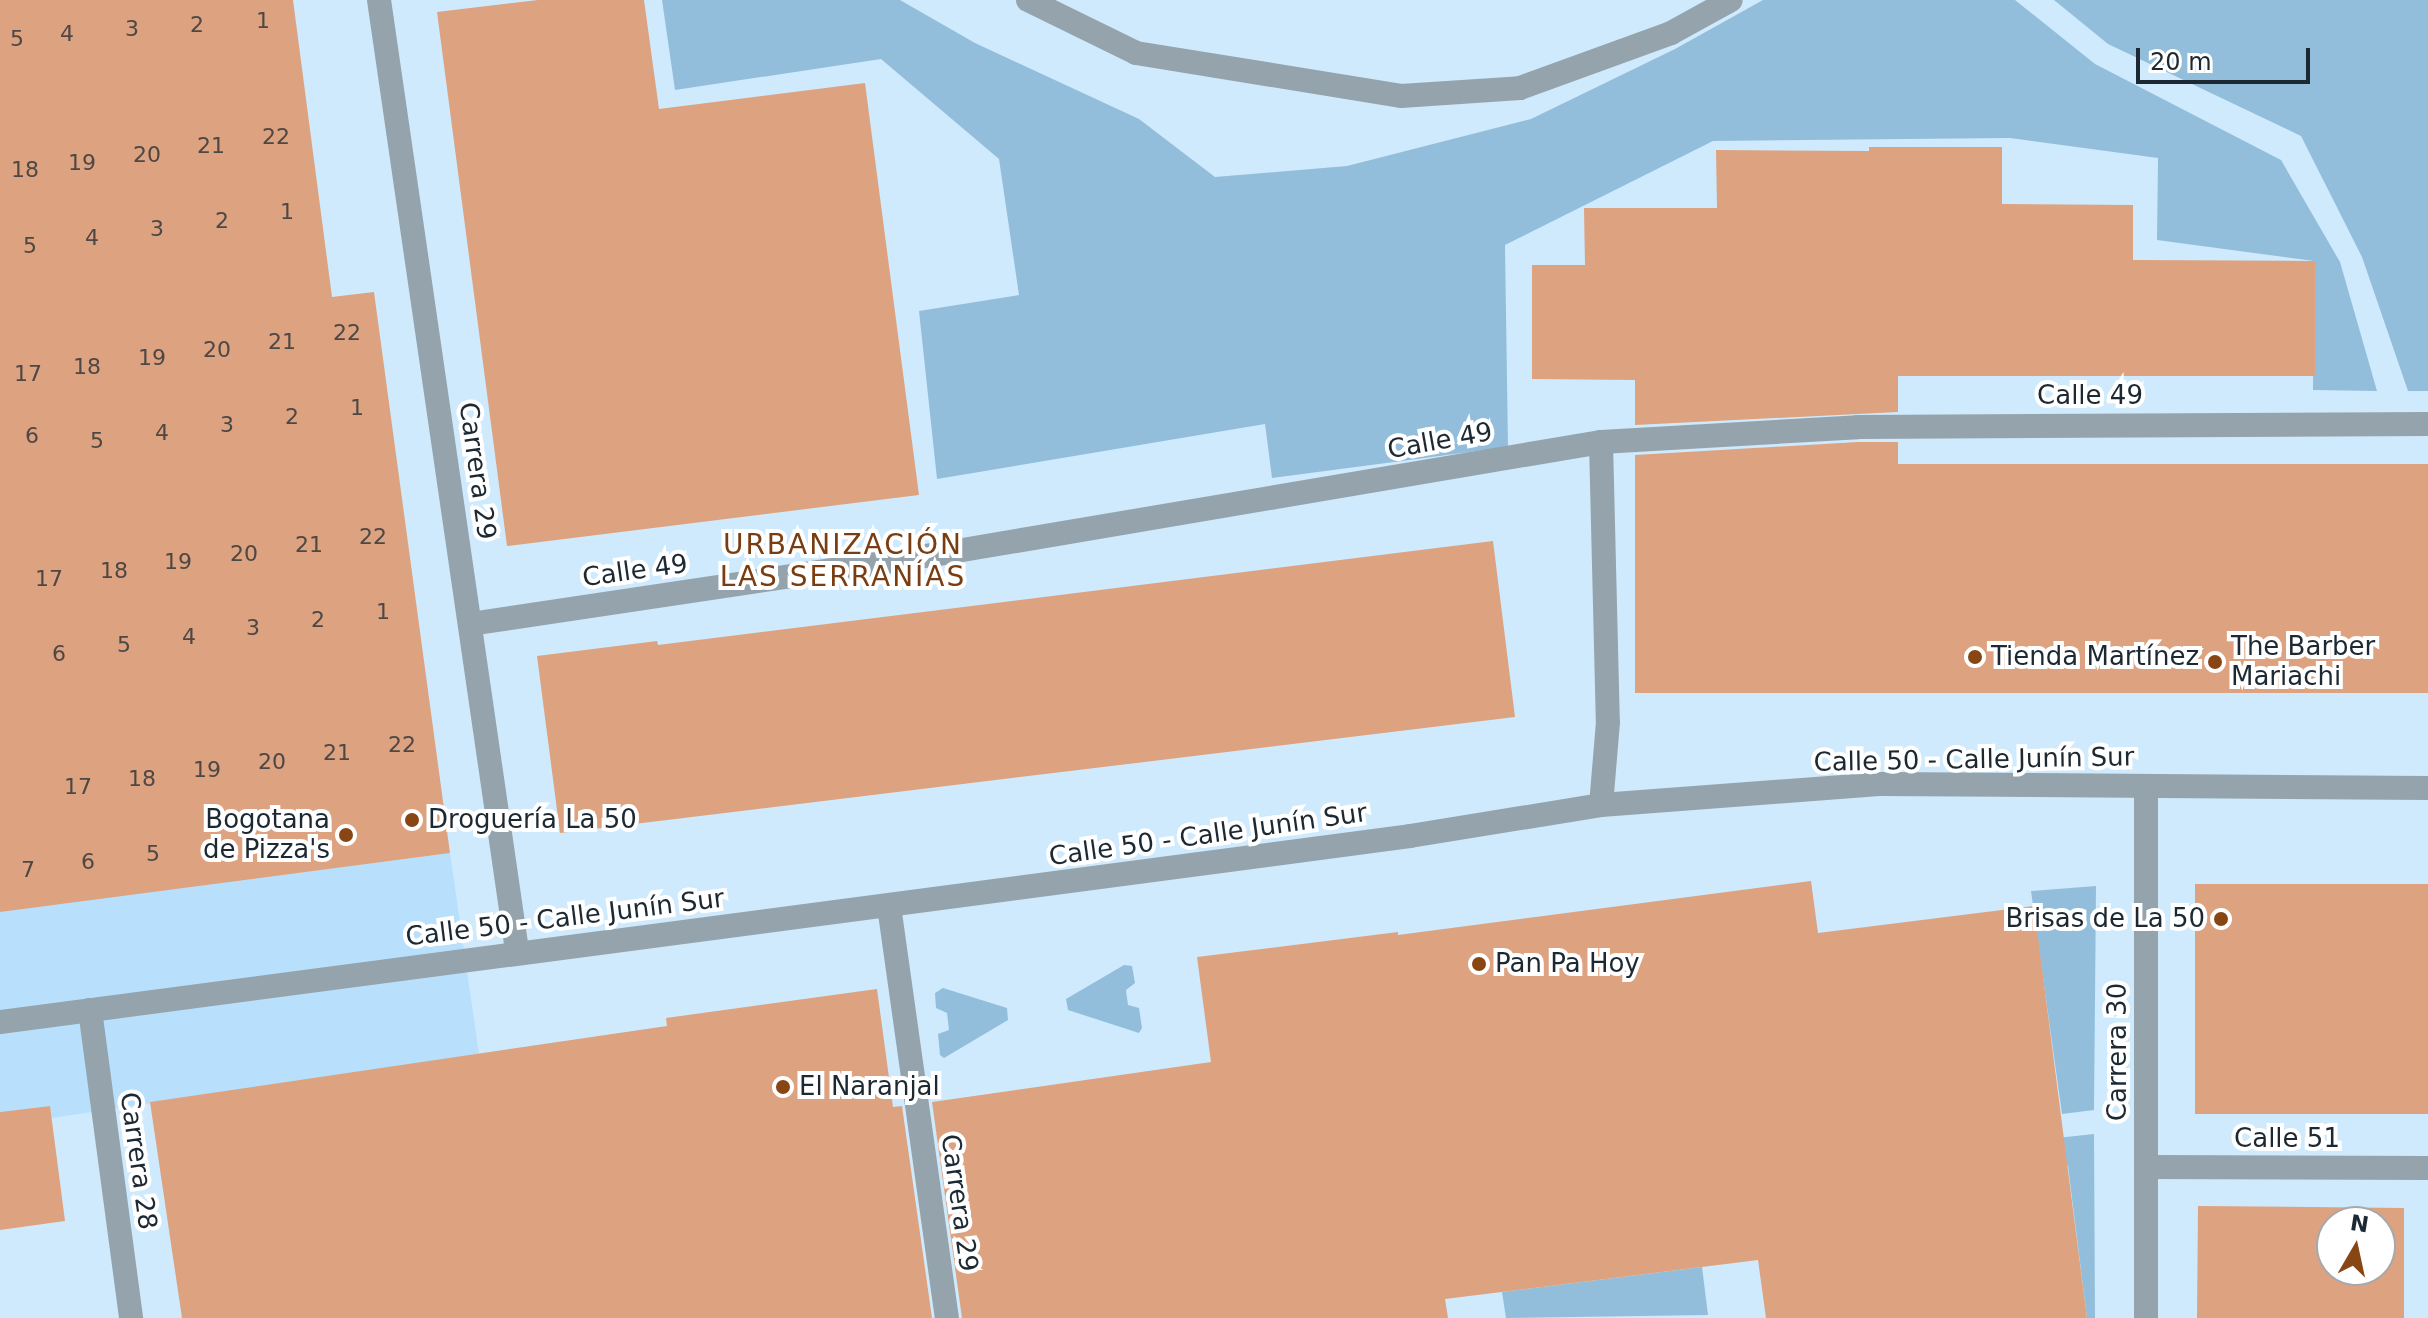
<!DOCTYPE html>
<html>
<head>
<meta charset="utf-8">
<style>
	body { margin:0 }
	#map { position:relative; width:2428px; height:1318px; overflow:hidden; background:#cfeafc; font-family:"DejaVu Sans",sans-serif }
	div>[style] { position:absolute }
	.built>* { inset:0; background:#b8e0fc }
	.green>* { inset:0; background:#93bedb }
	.building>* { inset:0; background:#dda27f; transform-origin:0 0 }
	.minor>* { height:24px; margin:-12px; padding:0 12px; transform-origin:12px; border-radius:12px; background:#95a3ac }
	.dots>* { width:22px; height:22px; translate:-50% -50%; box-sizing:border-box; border:4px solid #fff; border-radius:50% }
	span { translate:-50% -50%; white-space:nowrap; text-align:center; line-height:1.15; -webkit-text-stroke:8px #fff; paint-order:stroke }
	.number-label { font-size:22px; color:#4d4745 }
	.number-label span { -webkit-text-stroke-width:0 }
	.street-label { font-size:26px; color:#1d2932 }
	.poi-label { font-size:26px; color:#1d2932 }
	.left { translate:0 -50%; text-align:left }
	.right { translate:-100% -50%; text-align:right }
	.neighbourhood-label { font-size:28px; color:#793d11; letter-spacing:2px }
	.north { position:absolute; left:2316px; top:1206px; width:80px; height:80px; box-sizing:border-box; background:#fff; border:2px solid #a5a9ad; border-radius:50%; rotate:9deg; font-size:22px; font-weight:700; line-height:32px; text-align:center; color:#1d2932 }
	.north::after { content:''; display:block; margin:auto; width:28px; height:36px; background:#884615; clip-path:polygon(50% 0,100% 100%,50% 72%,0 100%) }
	.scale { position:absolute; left:2136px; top:48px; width:174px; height:36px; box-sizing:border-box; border:4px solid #1d2932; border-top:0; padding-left:10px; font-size:24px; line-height:28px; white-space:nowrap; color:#1d2932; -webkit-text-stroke:6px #fff; paint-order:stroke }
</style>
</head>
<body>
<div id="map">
	<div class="built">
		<div style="clip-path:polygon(450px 853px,479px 1054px,52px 1118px,49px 1106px,0 1112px,0 911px)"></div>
	</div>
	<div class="green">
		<div style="clip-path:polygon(662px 0,900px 0,975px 43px,1139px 119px,1215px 177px,1347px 166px,1531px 119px,1675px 49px,1763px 0,2015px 0,2095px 64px,2281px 160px,2340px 262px,2377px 391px,2313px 390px,2314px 261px,2157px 240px,2158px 158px,2010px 138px,1713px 141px,1505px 245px,1508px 447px,1272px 478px,1265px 424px,937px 479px,919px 311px,1019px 295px,999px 159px,881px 59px,675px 90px)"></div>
		<div style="clip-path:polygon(2054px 0,2428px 0,2428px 391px,2408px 391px,2362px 257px,2301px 136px,2108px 44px)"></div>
		<div style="clip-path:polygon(2096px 886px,2094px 1110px,2062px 1114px,2031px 891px)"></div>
		<div style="clip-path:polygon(1124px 965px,1132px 966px,1135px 983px,1126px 990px,1128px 1005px,1139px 1008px,1142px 1028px,1139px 1033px,1068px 1010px,1066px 999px)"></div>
		<div style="clip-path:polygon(943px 988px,1007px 1008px,1008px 1020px,944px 1058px,940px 1055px,938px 1034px,949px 1030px,947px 1013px,936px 1008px,935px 993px)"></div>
		<div style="clip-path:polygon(2094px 1134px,2095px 1318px,2087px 1318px,2068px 1166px,2058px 1160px,2057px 1138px)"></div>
		<div style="clip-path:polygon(1702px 1267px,1708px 1315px,1506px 1318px,1502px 1292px)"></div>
	</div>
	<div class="building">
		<div style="clip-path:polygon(0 0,293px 0,332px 297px,374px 292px,450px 853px,0 912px)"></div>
		<div style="clip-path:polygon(538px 0,644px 0,659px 109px,865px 83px,919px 495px,507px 546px,437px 12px)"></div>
		<div style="clip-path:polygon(1869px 147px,2002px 147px,2002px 204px,2133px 205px,2133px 260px,2315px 261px,2315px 376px,1898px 376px,1898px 412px,1635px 425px,1635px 380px,1532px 379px,1532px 265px,1585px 265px,1584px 208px,1717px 208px,1716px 150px,1869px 151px)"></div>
		<div style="clip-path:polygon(1858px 442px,1898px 442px,1898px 464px,2428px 464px,2428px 693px,1635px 693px,1635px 455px)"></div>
		<div style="clip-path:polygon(1493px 541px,1515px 717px,560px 833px,537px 656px,657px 641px,658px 645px)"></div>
		<div style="clip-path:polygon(1811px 881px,1818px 933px,2034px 906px,2087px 1318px,1766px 1318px,1758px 1260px,1445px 1299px,1448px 1318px,962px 1318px,932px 1102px,1211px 1062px,1197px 957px,1398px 932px,1398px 935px)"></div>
		<div style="left:2195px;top:884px;width:233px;height:230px"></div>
		<div style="clip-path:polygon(877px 989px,893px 1107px,902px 1106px,932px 1318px,182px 1318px,150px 1102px,667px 1026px,666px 1018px)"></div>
		<div style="clip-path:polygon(50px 1106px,65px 1221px,0 1230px,0 1112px)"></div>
		<div style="clip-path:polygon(evenodd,2198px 1206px,2404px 1208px,2404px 1318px,2197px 1318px,2198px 1206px,2332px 1222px,2380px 1222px,2380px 1270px,2332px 1270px,2332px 1222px)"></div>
	</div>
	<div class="minor">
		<div style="left:379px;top:0;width:961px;rotate:81.74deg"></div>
		<div style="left:1028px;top:0;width:120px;rotate:26.1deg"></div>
		<div style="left:1136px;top:53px;width:268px;rotate:9.2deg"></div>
		<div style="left:1401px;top:96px;width:119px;rotate:-3.8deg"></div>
		<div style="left:1520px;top:88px;width:161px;rotate:-20deg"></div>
		<div style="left:1671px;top:33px;width:68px;rotate:-28.8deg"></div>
		<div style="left:1601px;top:442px;width:280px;rotate:88.6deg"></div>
		<div style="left:1608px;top:722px;width:83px;rotate:94.8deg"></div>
		<div style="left:470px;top:624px;width:468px;rotate:-8.5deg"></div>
		<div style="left:933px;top:555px;width:677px;rotate:-9.6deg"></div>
		<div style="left:1601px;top:442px;width:257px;rotate:-3.3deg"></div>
		<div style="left:1858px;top:427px;width:570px;rotate:-0.3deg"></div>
		<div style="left:2146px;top:786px;width:532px;rotate:90deg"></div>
		<div style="left:889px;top:906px;width:416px;rotate:82deg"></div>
		<div style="left:90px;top:1010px;width:311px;rotate:82.4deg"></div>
		<div style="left:0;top:1022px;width:1422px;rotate:-7.51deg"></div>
		<div style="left:1410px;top:836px;width:193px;rotate:-9.2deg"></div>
		<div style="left:1601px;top:805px;width:282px;rotate:-4.3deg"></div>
		<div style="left:1882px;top:784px;width:546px;rotate:0.42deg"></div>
		<div style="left:2147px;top:1167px;width:281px;rotate:0.2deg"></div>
	</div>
	<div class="dots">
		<div style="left:1975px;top:657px;background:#884615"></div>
		<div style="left:2215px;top:662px;background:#884615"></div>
		<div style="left:412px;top:820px;background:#884615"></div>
		<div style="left:346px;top:835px;background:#884615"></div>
		<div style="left:2221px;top:919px;background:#884615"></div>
		<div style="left:1479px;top:964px;background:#884615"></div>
		<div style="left:783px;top:1087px;background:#884615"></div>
	</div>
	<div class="number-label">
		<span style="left:263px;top:21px">1</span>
		<span style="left:197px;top:25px">2</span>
		<span style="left:132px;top:29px">3</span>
		<span style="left:67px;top:34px">4</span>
		<span style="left:17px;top:39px">5</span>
		<span style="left:276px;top:137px">22</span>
		<span style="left:211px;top:146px">21</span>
		<span style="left:147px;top:155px">20</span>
		<span style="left:82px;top:163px">19</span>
		<span style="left:25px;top:170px">18</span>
		<span style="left:287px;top:212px">1</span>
		<span style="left:222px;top:221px">2</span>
		<span style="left:157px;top:229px">3</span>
		<span style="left:92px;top:238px">4</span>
		<span style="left:30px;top:246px">5</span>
		<span style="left:347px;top:333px">22</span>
		<span style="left:282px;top:342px">21</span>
		<span style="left:217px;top:350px">20</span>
		<span style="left:152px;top:358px">19</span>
		<span style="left:87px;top:367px">18</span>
		<span style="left:28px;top:374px">17</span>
		<span style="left:357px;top:408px">1</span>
		<span style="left:292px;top:417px">2</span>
		<span style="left:227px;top:425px">3</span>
		<span style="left:162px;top:433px">4</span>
		<span style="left:32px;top:436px">6</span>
		<span style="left:97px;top:441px">5</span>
		<span style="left:373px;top:537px">22</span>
		<span style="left:309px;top:545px">21</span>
		<span style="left:244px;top:554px">20</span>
		<span style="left:178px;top:562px">19</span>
		<span style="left:114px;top:571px">18</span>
		<span style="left:49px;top:579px">17</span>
		<span style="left:383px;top:612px">1</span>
		<span style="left:318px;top:620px">2</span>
		<span style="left:253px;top:628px">3</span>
		<span style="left:189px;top:637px">4</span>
		<span style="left:124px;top:645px">5</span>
		<span style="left:59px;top:654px">6</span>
		<span style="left:402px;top:745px">22</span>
		<span style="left:337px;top:753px">21</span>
		<span style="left:272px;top:762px">20</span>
		<span style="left:207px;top:770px">19</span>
		<span style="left:142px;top:779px">18</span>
		<span style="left:78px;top:787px">17</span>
		<span style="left:153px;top:854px">5</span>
		<span style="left:88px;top:862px">6</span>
		<span style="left:28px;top:870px">7</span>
	</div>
	<div class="street-label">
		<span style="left:2090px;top:396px">Calle 49</span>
		<span style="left:1440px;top:441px;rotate:-10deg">Calle 49</span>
		<span style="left:477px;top:471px;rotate:82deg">Carrera 29</span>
		<span style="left:635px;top:571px;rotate:-8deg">Calle 49</span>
		<span style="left:1974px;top:760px;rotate:-1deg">Calle 50 - Calle Junín Sur</span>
		<span style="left:1208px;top:835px;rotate:-8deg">Calle 50 - Calle Junín Sur</span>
		<span style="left:565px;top:918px;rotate:-7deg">Calle 50 - Calle Junín Sur</span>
		<span style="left:2118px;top:1052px;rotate:-90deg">Carrera 30</span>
		<span style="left:2287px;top:1139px">Calle 51</span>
		<span style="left:138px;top:1161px;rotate:82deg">Carrera 28</span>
		<span style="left:959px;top:1203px;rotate:82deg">Carrera 29</span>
	</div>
	<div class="poi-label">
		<span class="left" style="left:2231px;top:662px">The Barber<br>Mariachi</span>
		<span class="left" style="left:1991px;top:657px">Tienda Martínez</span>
		<span class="right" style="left:330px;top:835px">Bogotana<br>de Pizza's</span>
		<span class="left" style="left:428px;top:820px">Droguería La 50</span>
		<span class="right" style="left:2205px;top:919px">Brisas de La 50</span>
		<span class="left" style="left:1495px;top:964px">Pan Pa Hoy</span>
		<span class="left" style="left:799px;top:1087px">El Naranjal</span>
	</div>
	<div class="neighbourhood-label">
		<span style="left:843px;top:561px">URBANIZACIÓN<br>LAS SERRANÍAS</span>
	</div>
	<div class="north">N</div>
	<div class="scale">20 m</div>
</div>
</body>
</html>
